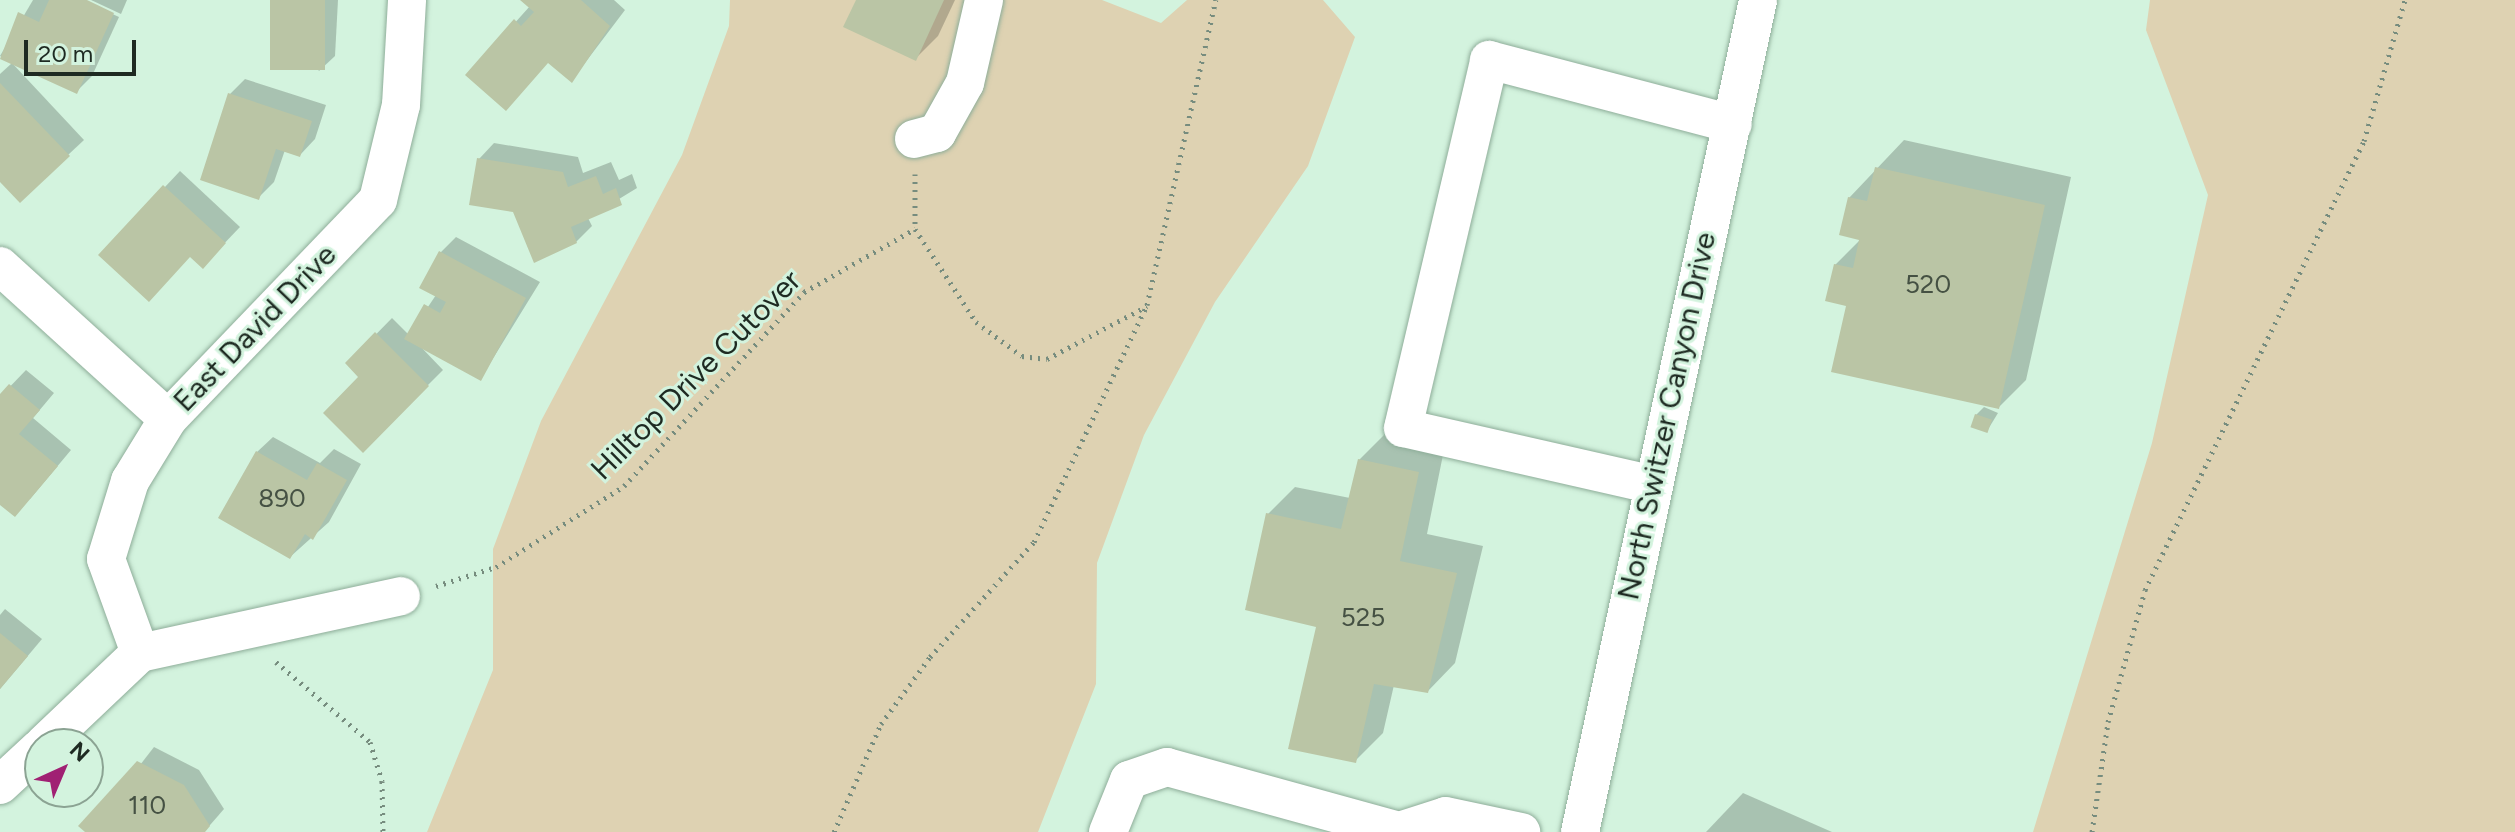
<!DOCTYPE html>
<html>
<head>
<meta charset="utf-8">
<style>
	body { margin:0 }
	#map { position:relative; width:2515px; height:832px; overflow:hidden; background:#d3f3de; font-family:Figtree,sans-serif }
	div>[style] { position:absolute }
	.green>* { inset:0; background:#ded2b2 }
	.shadow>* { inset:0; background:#0003 }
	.building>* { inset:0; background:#bac5a5; transform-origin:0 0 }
	.path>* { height:5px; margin-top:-2.5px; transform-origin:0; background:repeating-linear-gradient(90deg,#768c7e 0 2px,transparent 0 8px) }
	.roads { filter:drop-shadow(0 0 2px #8ead99) drop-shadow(0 0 2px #8ead99) }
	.minor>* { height:38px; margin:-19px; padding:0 19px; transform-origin:19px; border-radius:19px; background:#fff }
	span { translate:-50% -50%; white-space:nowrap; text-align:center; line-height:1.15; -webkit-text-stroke:6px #d3f3de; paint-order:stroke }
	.number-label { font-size:26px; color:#455143 }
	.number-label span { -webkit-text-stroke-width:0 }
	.street-label { font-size:30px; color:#1e2a22 }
	.north { position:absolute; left:24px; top:728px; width:80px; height:80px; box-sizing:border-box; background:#d3f3de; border:2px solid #8ba393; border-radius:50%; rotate:44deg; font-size:22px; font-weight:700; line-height:32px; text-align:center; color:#1e2a22 }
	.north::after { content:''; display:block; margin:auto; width:28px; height:36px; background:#a02073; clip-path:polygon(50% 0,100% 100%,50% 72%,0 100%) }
	.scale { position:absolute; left:24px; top:40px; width:112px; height:36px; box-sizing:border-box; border:4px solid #1e2a22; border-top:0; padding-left:10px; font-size:24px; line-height:28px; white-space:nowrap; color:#1e2a22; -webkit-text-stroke:6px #d3f3de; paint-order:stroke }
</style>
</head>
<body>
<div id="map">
	<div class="green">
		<div style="clip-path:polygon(730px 0,1102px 0,1161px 23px,1187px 0,1323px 0,1355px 37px,1308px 166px,1215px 302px,1144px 435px,1097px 563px,1096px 684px,1038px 832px,427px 832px,493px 670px,493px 549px,541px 421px,682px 155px,729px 26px)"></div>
		<div style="clip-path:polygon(2150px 0,2515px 0,2515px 832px,2033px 832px,2152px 443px,2208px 195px,2146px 30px)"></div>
	</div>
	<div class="shadow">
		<div style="clip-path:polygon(33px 0,82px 0,119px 17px,92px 76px,76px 92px,0 56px)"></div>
		<div style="clip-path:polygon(91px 0,127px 0,121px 14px)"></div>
		<div style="clip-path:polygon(272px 0,338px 0,335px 56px,319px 71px)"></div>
		<div style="clip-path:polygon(524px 0,614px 0,625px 10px,572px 80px,549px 61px,468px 75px,530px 6px)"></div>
		<div style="clip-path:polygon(858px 0,955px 0,938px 36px,916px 58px)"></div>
		<div style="clip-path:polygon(12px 63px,84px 140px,68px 155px,0 179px,0 74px)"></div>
		<div style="clip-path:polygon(245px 79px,326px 105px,315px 139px,300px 155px,285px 150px,274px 182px,259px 197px,230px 94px)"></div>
		<div style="clip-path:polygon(1904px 140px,2071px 177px,2026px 380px,1999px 407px,1848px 304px,1835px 265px,1862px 238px,1849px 198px)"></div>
		<div style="clip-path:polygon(494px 143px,578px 157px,583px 173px,611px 162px,619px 180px,632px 174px,637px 188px,588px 218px,592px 226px,576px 242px,514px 210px,479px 159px)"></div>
		<div style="clip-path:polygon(180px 171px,240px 227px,218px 250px,101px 255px)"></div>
		<div style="clip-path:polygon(456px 237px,540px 282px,481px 378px,420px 346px,443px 370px,363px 450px,361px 377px,347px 364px,392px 318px,409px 335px,436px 295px,441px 252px)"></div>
		<div style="clip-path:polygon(26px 370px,54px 393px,33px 418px,71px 450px,30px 499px,0 502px,0 397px)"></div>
		<div style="clip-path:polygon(1984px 407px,1998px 413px,1987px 431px,1976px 415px)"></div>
		<div style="clip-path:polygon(1387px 432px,1445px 445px,1427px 534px,1483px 546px,1455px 663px,1428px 691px,1394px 685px,1383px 733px,1355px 761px,1318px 625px,1268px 514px,1295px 487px,1350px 498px,1359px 460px)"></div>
		<div style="clip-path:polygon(273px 437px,320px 463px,334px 449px,361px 464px,329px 522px,290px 557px,257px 452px)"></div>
		<div style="clip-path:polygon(5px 609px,42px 639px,0 689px,0 615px)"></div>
		<div style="clip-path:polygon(154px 747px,199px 770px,224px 809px,204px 832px,88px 832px)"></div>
		<div style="clip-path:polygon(1743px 793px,1832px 832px,1706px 832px)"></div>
	</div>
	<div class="building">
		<div style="clip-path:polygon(49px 0,87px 0,114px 13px,77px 94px,0 59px,18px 12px,39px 22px)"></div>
		<div style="left:270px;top:0;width:55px;height:70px"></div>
		<div style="clip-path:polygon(520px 0,581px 0,610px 26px,572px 83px,548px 63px,506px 111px,465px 75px,514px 19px,521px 26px,534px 12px)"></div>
		<div style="clip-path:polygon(856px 0,944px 0,916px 61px,843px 27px)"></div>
		<div style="clip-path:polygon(0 83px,70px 156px,20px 203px,0 182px)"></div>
		<div style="clip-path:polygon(228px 93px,312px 121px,300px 157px,276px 149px,259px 200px,200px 180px)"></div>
		<div style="clip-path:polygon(477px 158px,563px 172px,568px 187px,596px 176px,603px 194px,616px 188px,622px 205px,571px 227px,577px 243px,534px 263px,513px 212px,469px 205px)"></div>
		<div style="clip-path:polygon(1875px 167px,2045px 205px,1999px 409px,1831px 372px,1846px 306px,1825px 301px,1834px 264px,1853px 268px,1859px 240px,1839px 235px,1848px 197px,1867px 201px)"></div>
		<div style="clip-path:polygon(163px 185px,226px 243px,203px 269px,190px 257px,149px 302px,98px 255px)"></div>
		<div style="clip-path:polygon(439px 251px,526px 298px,481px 381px,404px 339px,424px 304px,440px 313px,446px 302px,419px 288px)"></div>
		<div style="clip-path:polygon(375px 332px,429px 386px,363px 453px,323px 413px,358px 377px,345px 363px)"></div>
		<div style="clip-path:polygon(9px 384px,40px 410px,19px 434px,58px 466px,15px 517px,0 505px,0 394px)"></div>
		<div style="left:1975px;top:414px;width:18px;height:14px;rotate:19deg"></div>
		<div style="clip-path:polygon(256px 451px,307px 480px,317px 463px,347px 480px,313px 540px,305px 534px,290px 559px,218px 518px)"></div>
		<div style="clip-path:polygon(1358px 459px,1419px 472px,1400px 561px,1457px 573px,1428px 693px,1374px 684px,1356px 763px,1288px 749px,1316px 627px,1245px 610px,1266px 513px,1341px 529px)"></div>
		<div style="clip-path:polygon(0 633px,28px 656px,0 689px)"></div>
		<div style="clip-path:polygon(137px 761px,184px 785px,210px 826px,205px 832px,85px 832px,78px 826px)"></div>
	</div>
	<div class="path">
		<div style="left:915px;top:174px;width:55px;rotate:90deg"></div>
		<div style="left:915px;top:229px;width:111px;rotate:56.7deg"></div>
		<div style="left:976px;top:322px;width:57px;rotate:36.5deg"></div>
		<div style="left:1022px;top:356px;width:25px;rotate:7deg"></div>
		<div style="left:1047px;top:359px;width:113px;rotate:-27.9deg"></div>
		<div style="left:436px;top:586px;width:63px;rotate:-17.6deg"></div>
		<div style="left:496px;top:567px;width:151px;rotate:-32.3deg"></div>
		<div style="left:624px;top:486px;width:265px;rotate:-47.1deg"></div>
		<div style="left:804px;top:292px;width:128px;rotate:-29.6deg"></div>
		<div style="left:276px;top:662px;width:123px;rotate:40.4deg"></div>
		<div style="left:370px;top:742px;width:41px;rotate:72.9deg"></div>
		<div style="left:382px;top:781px;width:51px;rotate:88.9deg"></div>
		<div style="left:834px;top:832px;width:118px;rotate:-66.5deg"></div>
		<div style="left:881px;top:724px;width:83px;rotate:-53.8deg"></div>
		<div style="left:930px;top:657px;width:155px;rotate:-47.9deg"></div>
		<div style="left:1034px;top:542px;width:263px;rotate:-64.5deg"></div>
		<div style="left:1147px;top:305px;width:313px;rotate:-77.3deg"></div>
		<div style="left:2092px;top:832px;width:111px;rotate:-81.7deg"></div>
		<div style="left:2108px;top:722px;width:137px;rotate:-74.3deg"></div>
		<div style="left:2145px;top:590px;width:500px;rotate:-64deg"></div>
		<div style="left:2364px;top:141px;width:147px;rotate:-73.8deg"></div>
	</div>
	<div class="roads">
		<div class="minor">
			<div style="left:914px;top:139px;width:24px;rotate:-15deg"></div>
			<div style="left:937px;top:133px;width:57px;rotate:-60.8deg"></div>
			<div style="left:965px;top:83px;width:85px;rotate:-77.1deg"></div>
			<div style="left:0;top:266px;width:227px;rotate:42.3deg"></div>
			<div style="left:1650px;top:484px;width:253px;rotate:-167.2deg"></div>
			<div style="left:1403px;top:428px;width:378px;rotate:-76.8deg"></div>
			<div style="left:1489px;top:60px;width:252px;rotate:14.7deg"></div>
			<div style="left:140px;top:653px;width:100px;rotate:-109.9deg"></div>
			<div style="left:106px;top:559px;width:82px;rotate:-72.9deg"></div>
			<div style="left:130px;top:481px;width:73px;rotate:-58.5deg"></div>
			<div style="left:168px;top:419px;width:303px;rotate:-46.2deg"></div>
			<div style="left:378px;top:200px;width:98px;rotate:-76.4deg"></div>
			<div style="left:401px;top:105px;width:105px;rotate:-86.7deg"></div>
			<div style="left:44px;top:744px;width:132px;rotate:-43.5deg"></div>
			<div style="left:140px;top:653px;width:267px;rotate:-12.3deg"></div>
			<div style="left:0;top:785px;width:54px;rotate:-42.8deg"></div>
			<div style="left:1108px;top:832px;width:56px;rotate:-68deg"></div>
			<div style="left:1129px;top:780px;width:40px;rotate:-18.9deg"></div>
			<div style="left:1167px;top:767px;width:241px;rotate:15.4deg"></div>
			<div style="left:1399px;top:831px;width:49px;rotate:-17.7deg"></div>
			<div style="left:1446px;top:816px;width:77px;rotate:12deg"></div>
			<div style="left:1580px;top:832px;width:851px;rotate:-77.92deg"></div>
		</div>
	</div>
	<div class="number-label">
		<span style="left:1928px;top:285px">520</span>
		<span style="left:282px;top:499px">890</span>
		<span style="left:1363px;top:618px">525</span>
		<span style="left:147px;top:806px">110</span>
	</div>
	<div class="street-label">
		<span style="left:255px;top:328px;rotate:-46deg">East David Drive</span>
		<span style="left:696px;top:375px;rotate:-45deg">Hilltop Drive Cutover</span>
		<span style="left:1667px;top:416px;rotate:-78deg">North Switzer Canyon Drive</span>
	</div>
	<div class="north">N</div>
	<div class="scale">20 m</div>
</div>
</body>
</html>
